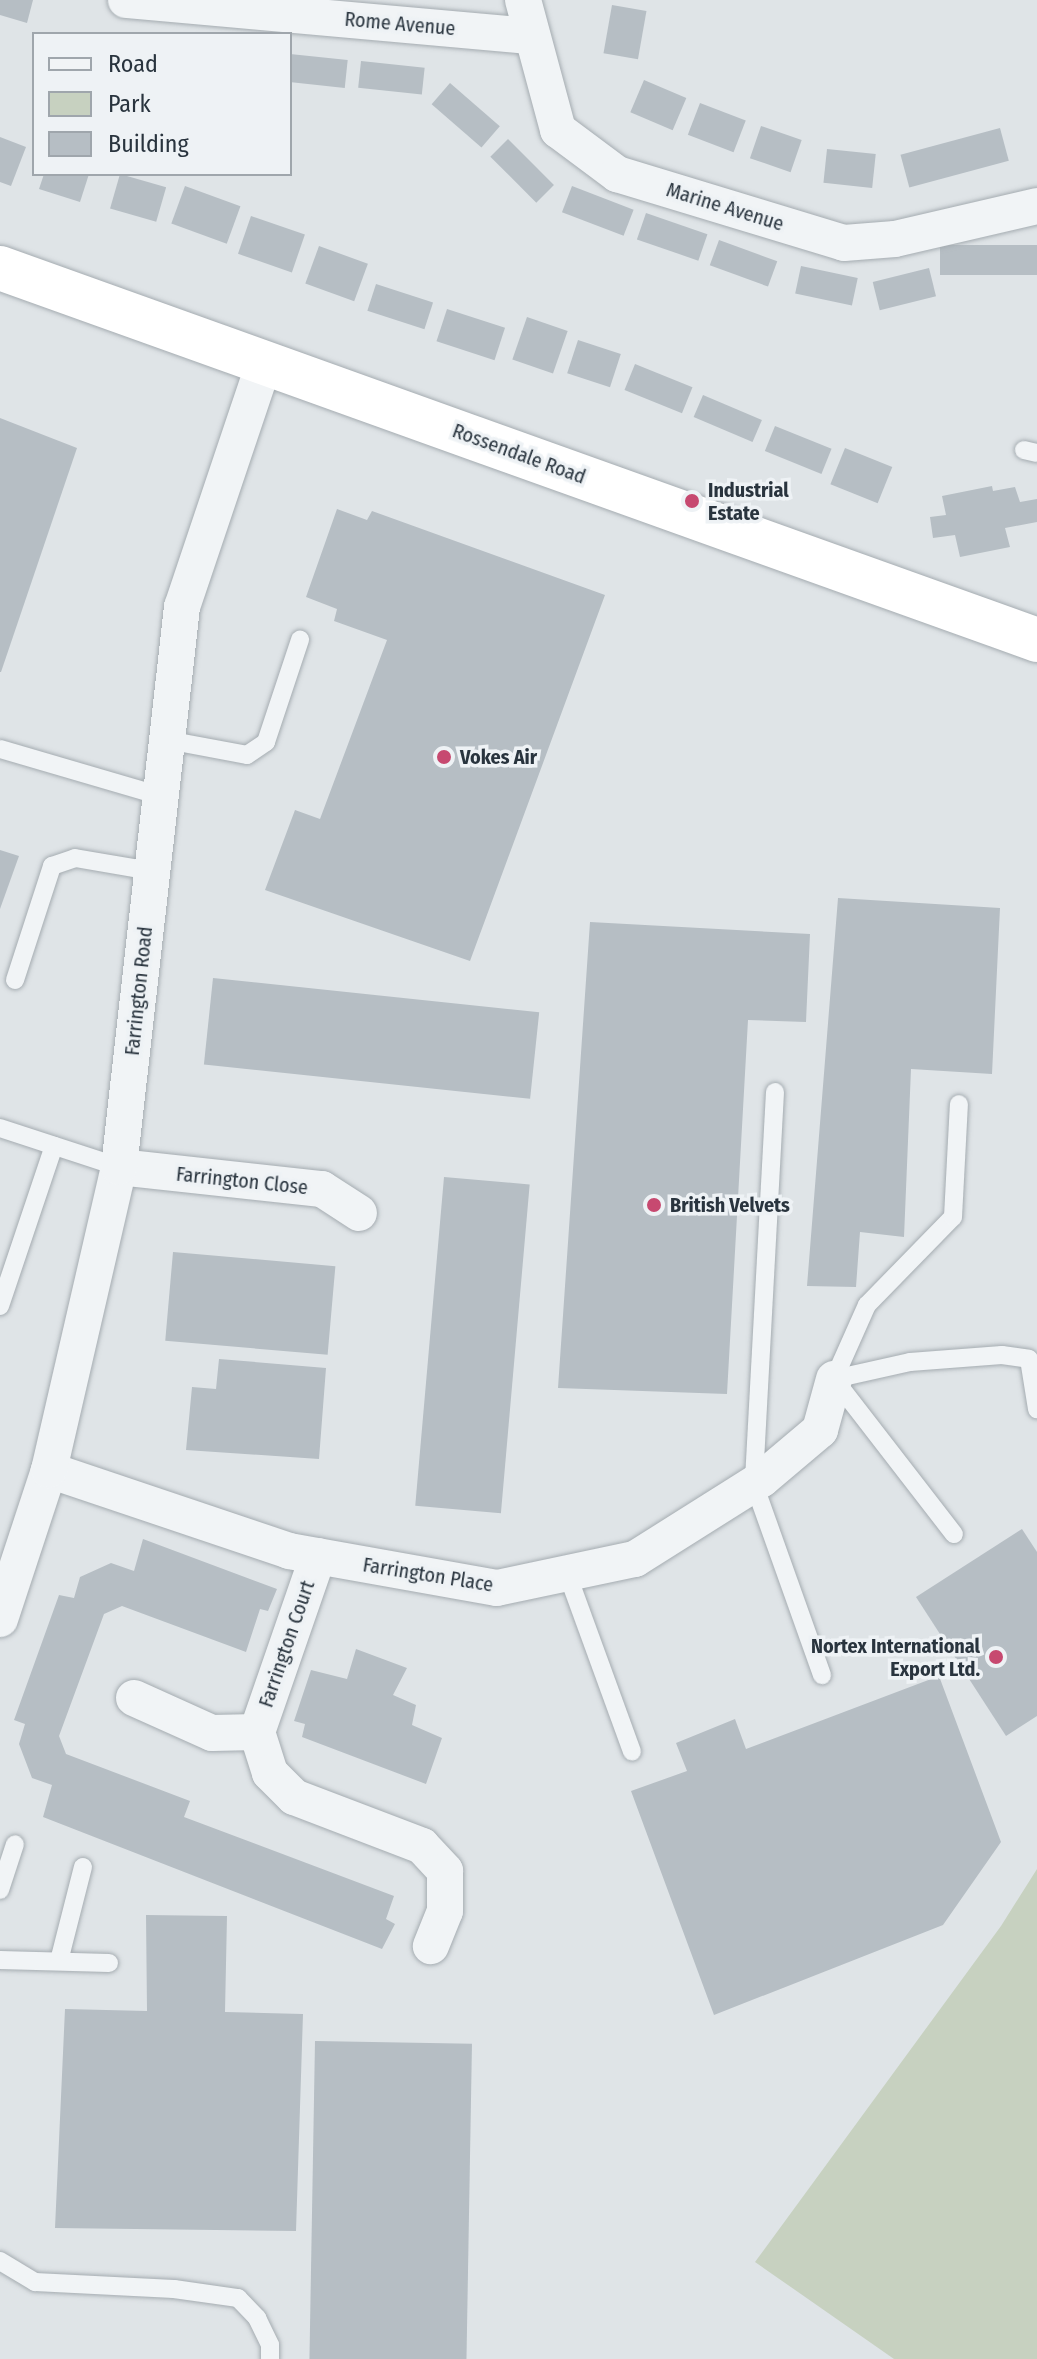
<!DOCTYPE html>
<html>
<head>
<meta charset="utf-8">
<style>
	body { margin:0 }
	#map { position:relative; width:1037px; height:2359px; overflow:hidden; background:#dfe4e7; font-family:"Fira Sans Condensed",sans-serif }
	div>[style] { position:absolute }
	.green>* { inset:0; background:#c7d1c0 }
	.building>* { inset:0; background:#b6bec4; transform-origin:0 0 }
	.roads { filter:drop-shadow(0 0 2px #a5acb1) drop-shadow(0 0 2px #a5acb1) }
	.lane>* { height:18px; margin:-9px; padding:0 9px; transform-origin:9px; border-radius:9px; background:#f1f4f6 }
	.street>* { height:36px; margin:-18px; padding:0 18px; transform-origin:18px; border-radius:18px; background:#f1f4f6 }
	.highway>* { height:44px; margin:-22px; padding:0 22px; transform-origin:22px; border-radius:22px; background:#fff }
	.dots>* { width:22px; height:22px; translate:-50% -50%; box-sizing:border-box; border:4px solid #eef2f5; border-radius:50% }
	span { translate:-50% -50%; white-space:nowrap; text-align:center; line-height:1.15; -webkit-text-stroke:7px #eef2f5; paint-order:stroke }
	.street-label { font-size:20px; color:#29343e }
	.poi-label { font-size:20px; color:#29343e; font-weight:700 }
	.left { translate:0 -50%; text-align:left }
	.right { translate:-100% -50%; text-align:right }
	.legend { position:absolute; left:32px; top:32px; width:260px; height:144px; box-sizing:border-box; background:#eef2f5; border:2px solid #9fa6ac; margin:0; padding:10px 14px; list-style:none; font-size:24px; color:#29343e }
	.legend li { display:flex; align-items:center; gap:16px; height:40px }
	.legend b { width:40px; border:2px solid #9fa6ac }
</style>
</head>
<body>
<div id="map">
	<div class="green">
		<div style="clip-path:polygon(1037px 1869px,1037px 2359px,894px 2359px,755px 2262px,1001px 1926px)"></div>
	</div>
	<div class="building">
		<div style="clip-path:polygon(0 0,33px 0,27px 23px,0 15px)"></div>
		<div style="left:612px;top:5px;width:35px;height:49px;rotate:10deg"></div>
		<div style="left:290px;top:54px;width:58px;height:28px;rotate:6deg"></div>
		<div style="left:361px;top:61px;width:64px;height:27px;rotate:6deg"></div>
		<div style="left:644px;top:80px;width:46px;height:35px;rotate:23deg"></div>
		<div style="left:450px;top:83px;width:66px;height:28px;rotate:41deg"></div>
		<div style="left:700px;top:103px;width:49px;height:34px;rotate:21deg"></div>
		<div style="left:761px;top:126px;width:43px;height:34px;rotate:19deg"></div>
		<div style="left:1000px;top:128px;width:34px;height:103px;rotate:75deg"></div>
		<div style="clip-path:polygon(0 137px,26px 147px,11px 186px,0 182px)"></div>
		<div style="left:508px;top:139px;width:65px;height:25px;rotate:45deg"></div>
		<div style="left:827px;top:149px;width:49px;height:34px;rotate:6deg"></div>
		<div style="clip-path:polygon(44px 174px,89px 174px,80px 202px,39px 189px)"></div>
		<div style="left:120px;top:174px;width:48px;height:36px;rotate:16deg"></div>
		<div style="left:185px;top:186px;width:59px;height:40px;rotate:20deg"></div>
		<div style="left:572px;top:186px;width:66px;height:28px;rotate:21deg"></div>
		<div style="left:646px;top:213px;width:65px;height:28px;rotate:19deg"></div>
		<div style="left:251px;top:216px;width:57px;height:40px;rotate:19deg"></div>
		<div style="left:719px;top:240px;width:62px;height:27px;rotate:20deg"></div>
		<div style="left:1037px;top:245px;width:30px;height:97px;rotate:90deg"></div>
		<div style="left:319px;top:246px;width:52px;height:40px;rotate:20deg"></div>
		<div style="left:801px;top:266px;width:58px;height:28px;rotate:12deg"></div>
		<div style="left:929px;top:268px;width:29px;height:58px;rotate:76deg"></div>
		<div style="left:376px;top:284px;width:60px;height:28px;rotate:18deg"></div>
		<div style="left:447px;top:309px;width:61px;height:34px;rotate:18deg"></div>
		<div style="left:527px;top:317px;width:43px;height:45px;rotate:19deg"></div>
		<div style="left:578px;top:340px;width:45px;height:35px;rotate:18deg"></div>
		<div style="left:635px;top:364px;width:62px;height:28px;rotate:22deg"></div>
		<div style="left:703px;top:395px;width:64px;height:24px;rotate:23deg"></div>
		<div style="clip-path:polygon(0 418px,77px 448px,1px 672px,0 672px)"></div>
		<div style="left:775px;top:426px;width:61px;height:27px;rotate:22deg"></div>
		<div style="left:845px;top:448px;width:51px;height:39px;rotate:22deg"></div>
		<div style="clip-path:polygon(992px 486px,993px 491px,1015px 487px,1020px 502px,1037px 499px,1037px 522px,1005px 528px,1010px 547px,960px 557px,955px 535px,933px 538px,930px 517px,946px 515px,942px 496px)"></div>
		<div style="clip-path:polygon(337px 509px,367px 520px,372px 511px,605px 595px,470px 961px,265px 890px,295px 810px,320px 819px,387px 640px,334px 621px,337px 609px,306px 597px)"></div>
		<div style="clip-path:polygon(0 850px,19px 856px,0 909px)"></div>
		<div style="clip-path:polygon(838px 898px,1000px 908px,992px 1074px,911px 1069px,904px 1237px,860px 1232px,856px 1287px,807px 1286px)"></div>
		<div style="clip-path:polygon(590px 922px,810px 934px,806px 1022px,748px 1020px,727px 1394px,558px 1388px)"></div>
		<div style="left:213px;top:978px;width:328px;height:87px;rotate:6deg"></div>
		<div style="left:444px;top:1177px;width:86px;height:330px;rotate:5deg"></div>
		<div style="left:173px;top:1252px;width:163px;height:89px;rotate:5deg"></div>
		<div style="clip-path:polygon(219px 1359px,326px 1368px,319px 1459px,186px 1450px,192px 1387px,216px 1389px)"></div>
		<div style="clip-path:polygon(1022px 1529px,1037px 1552px,1037px 1716px,1006px 1736px,916px 1597px)"></div>
		<div style="clip-path:polygon(143px 1539px,277px 1589px,268px 1611px,260px 1609px,246px 1652px,122px 1606px,104px 1614px,59px 1736px,66px 1754px,190px 1801px,184px 1817px,394px 1896px,386px 1919px,395px 1924px,382px 1949px,43px 1817px,52px 1785px,32px 1778px,19px 1744px,25px 1724px,14px 1720px,59px 1595px,74px 1598px,80px 1577px,111px 1563px,134px 1571px)"></div>
		<div style="clip-path:polygon(356px 1649px,407px 1668px,393px 1695px,416px 1705px,412px 1725px,442px 1738px,426px 1784px,302px 1737px,305px 1724px,294px 1721px,311px 1670px,347px 1679px)"></div>
		<div style="clip-path:polygon(939px 1676px,1001px 1842px,943px 1925px,714px 2015px,631px 1791px,687px 1771px,676px 1743px,735px 1719px,746px 1749px)"></div>
		<div style="clip-path:polygon(146px 1915px,227px 1916px,225px 2012px,303px 2014px,296px 2231px,55px 2228px,65px 2009px,147px 2011px)"></div>
		<div style="left:315px;top:2041px;width:157px;height:318px;rotate:1deg"></div>
	</div>
	<div class="roads">
		<div class="lane">
			<div style="left:1024px;top:450px;width:13px;rotate:13deg"></div>
			<div style="left:167px;top:740px;width:81px;rotate:10.6deg"></div>
			<div style="left:247px;top:755px;width:23px;rotate:-34deg"></div>
			<div style="left:266px;top:742px;width:108px;rotate:-71.6deg"></div>
			<div style="left:0;top:749px;width:168px;rotate:16.3deg"></div>
			<div style="left:15px;top:980px;width:120px;rotate:-72deg"></div>
			<div style="left:52px;top:866px;width:24px;rotate:-19deg"></div>
			<div style="left:75px;top:858px;width:78px;rotate:9.6deg"></div>
			<div style="left:775px;top:1092px;width:393px;rotate:93.1deg"></div>
			<div style="left:754px;top:1484px;width:203px;rotate:70.4deg"></div>
			<div style="left:0;top:1128px;width:125px;rotate:18.1deg"></div>
			<div style="left:0;top:1306px;width:169px;rotate:-71.4deg"></div>
			<div style="left:834px;top:1379px;width:81px;rotate:-66deg"></div>
			<div style="left:867px;top:1305px;width:123px;rotate:-45.7deg"></div>
			<div style="left:953px;top:1217px;width:113px;rotate:-87deg"></div>
			<div style="left:834px;top:1379px;width:78px;rotate:-12.6deg"></div>
			<div style="left:910px;top:1362px;width:92px;rotate:-4.4deg"></div>
			<div style="left:1002px;top:1355px;width:27px;rotate:8deg"></div>
			<div style="left:1029px;top:1359px;width:51px;rotate:80.9deg"></div>
			<div style="left:834px;top:1379px;width:196px;rotate:52.3deg"></div>
			<div style="left:567px;top:1573px;width:190px;rotate:70deg"></div>
			<div style="left:0;top:1890px;width:48px;rotate:-71.9deg"></div>
			<div style="left:0;top:1960px;width:109px;rotate:1.6deg"></div>
			<div style="left:59px;top:1961px;width:97px;rotate:-75.7deg"></div>
			<div style="left:0;top:2261px;width:41px;rotate:31deg"></div>
			<div style="left:35px;top:2282px;width:139px;rotate:2.9deg"></div>
			<div style="left:174px;top:2289px;width:65px;rotate:8deg"></div>
			<div style="left:238px;top:2298px;width:28px;rotate:46deg"></div>
			<div style="left:257px;top:2318px;width:30px;rotate:64deg"></div>
			<div style="left:270px;top:2345px;width:14px;rotate:90deg"></div>
		</div>
		<div class="street">
			<div style="left:126px;top:0;width:407px;rotate:5.1deg"></div>
			<div style="left:523px;top:0;width:135px;rotate:74.9deg"></div>
			<div style="left:558px;top:130px;width:74px;rotate:36.7deg"></div>
			<div style="left:617px;top:174px;width:237px;rotate:16.9deg"></div>
			<div style="left:844px;top:243px;width:51px;rotate:-4.5deg"></div>
			<div style="left:895px;top:239px;width:146px;rotate:-13.1deg"></div>
			<div style="left:119px;top:1167px;width:204px;rotate:6.2deg"></div>
			<div style="left:322px;top:1189px;width:44px;rotate:33deg"></div>
			<div style="left:49px;top:1470px;width:253px;rotate:18.6deg"></div>
			<div style="left:289px;top:1551px;width:211px;rotate:10.1deg"></div>
			<div style="left:497px;top:1588px;width:141px;rotate:-11.9deg"></div>
			<div style="left:635px;top:1559px;width:150px;rotate:-32.2deg"></div>
			<div style="left:762px;top:1479px;width:76px;rotate:-40.2deg"></div>
			<div style="left:820px;top:1430px;width:53px;rotate:-74.6deg"></div>
			<div style="left:318px;top:1556px;width:186px;rotate:109.1deg"></div>
			<div style="left:257px;top:1732px;width:43px;rotate:72.4deg"></div>
			<div style="left:270px;top:1773px;width:34px;rotate:45deg"></div>
			<div style="left:294px;top:1797px;width:137px;rotate:20.9deg"></div>
			<div style="left:422px;top:1846px;width:34px;rotate:47deg"></div>
			<div style="left:445px;top:1871px;width:40px;rotate:90deg"></div>
			<div style="left:445px;top:1911px;width:38px;rotate:112deg"></div>
			<div style="left:0;top:1619px;width:157px;rotate:-71.8deg"></div>
			<div style="left:49px;top:1470px;width:311px;rotate:-77deg"></div>
			<div style="left:119px;top:1167px;width:564px;rotate:-83.58deg"></div>
			<div style="left:182px;top:607px;width:257px;rotate:-71.4deg"></div>
			<div style="left:134px;top:1698px;width:85px;rotate:24.2deg"></div>
			<div style="left:212px;top:1733px;width:45px;rotate:-1.3deg"></div>
		</div>
		<div class="highway">
			<div style="left:0;top:268px;width:1102px;rotate:19.73deg"></div>
		</div>
	</div>
	<div class="dots">
		<div style="left:692px;top:501px;background:#c74970"></div>
		<div style="left:444px;top:757px;background:#c74970"></div>
		<div style="left:654px;top:1205px;background:#c74970"></div>
		<div style="left:996px;top:1657px;background:#c74970"></div>
	</div>
	<div class="street-label">
		<span style="left:400px;top:24px;rotate:5deg">Rome Avenue</span>
		<span style="left:725px;top:207px;rotate:17deg">Marine Avenue</span>
		<span style="left:519px;top:454px;rotate:20deg">Rossendale Road</span>
		<span style="left:139px;top:991px;rotate:-84deg">Farrington Road</span>
		<span style="left:242px;top:1181px;rotate:6deg">Farrington Close</span>
		<span style="left:428px;top:1575px;rotate:9deg">Farrington Place</span>
		<span style="left:287px;top:1644px;rotate:-71deg">Farrington Court</span>
	</div>
	<div class="poi-label">
		<span class="left" style="left:708px;top:502px">Industrial<br>Estate</span>
		<span class="left" style="left:460px;top:757px">Vokes Air</span>
		<span class="left" style="left:670px;top:1205px">British Velvets</span>
		<span class="right" style="left:980px;top:1658px">Nortex International<br>Export Ltd.</span>
	</div>
	<ul class="legend">
	<li><b style="height:10px;background:#f1f4f6"></b>Road</li>
	<li><b style="height:22px;background:#c7d1c0"></b>Park</li>
	<li><b style="height:22px;background:#b6bec4"></b>Building</li>
	</ul>
</div>
</body>
</html>
